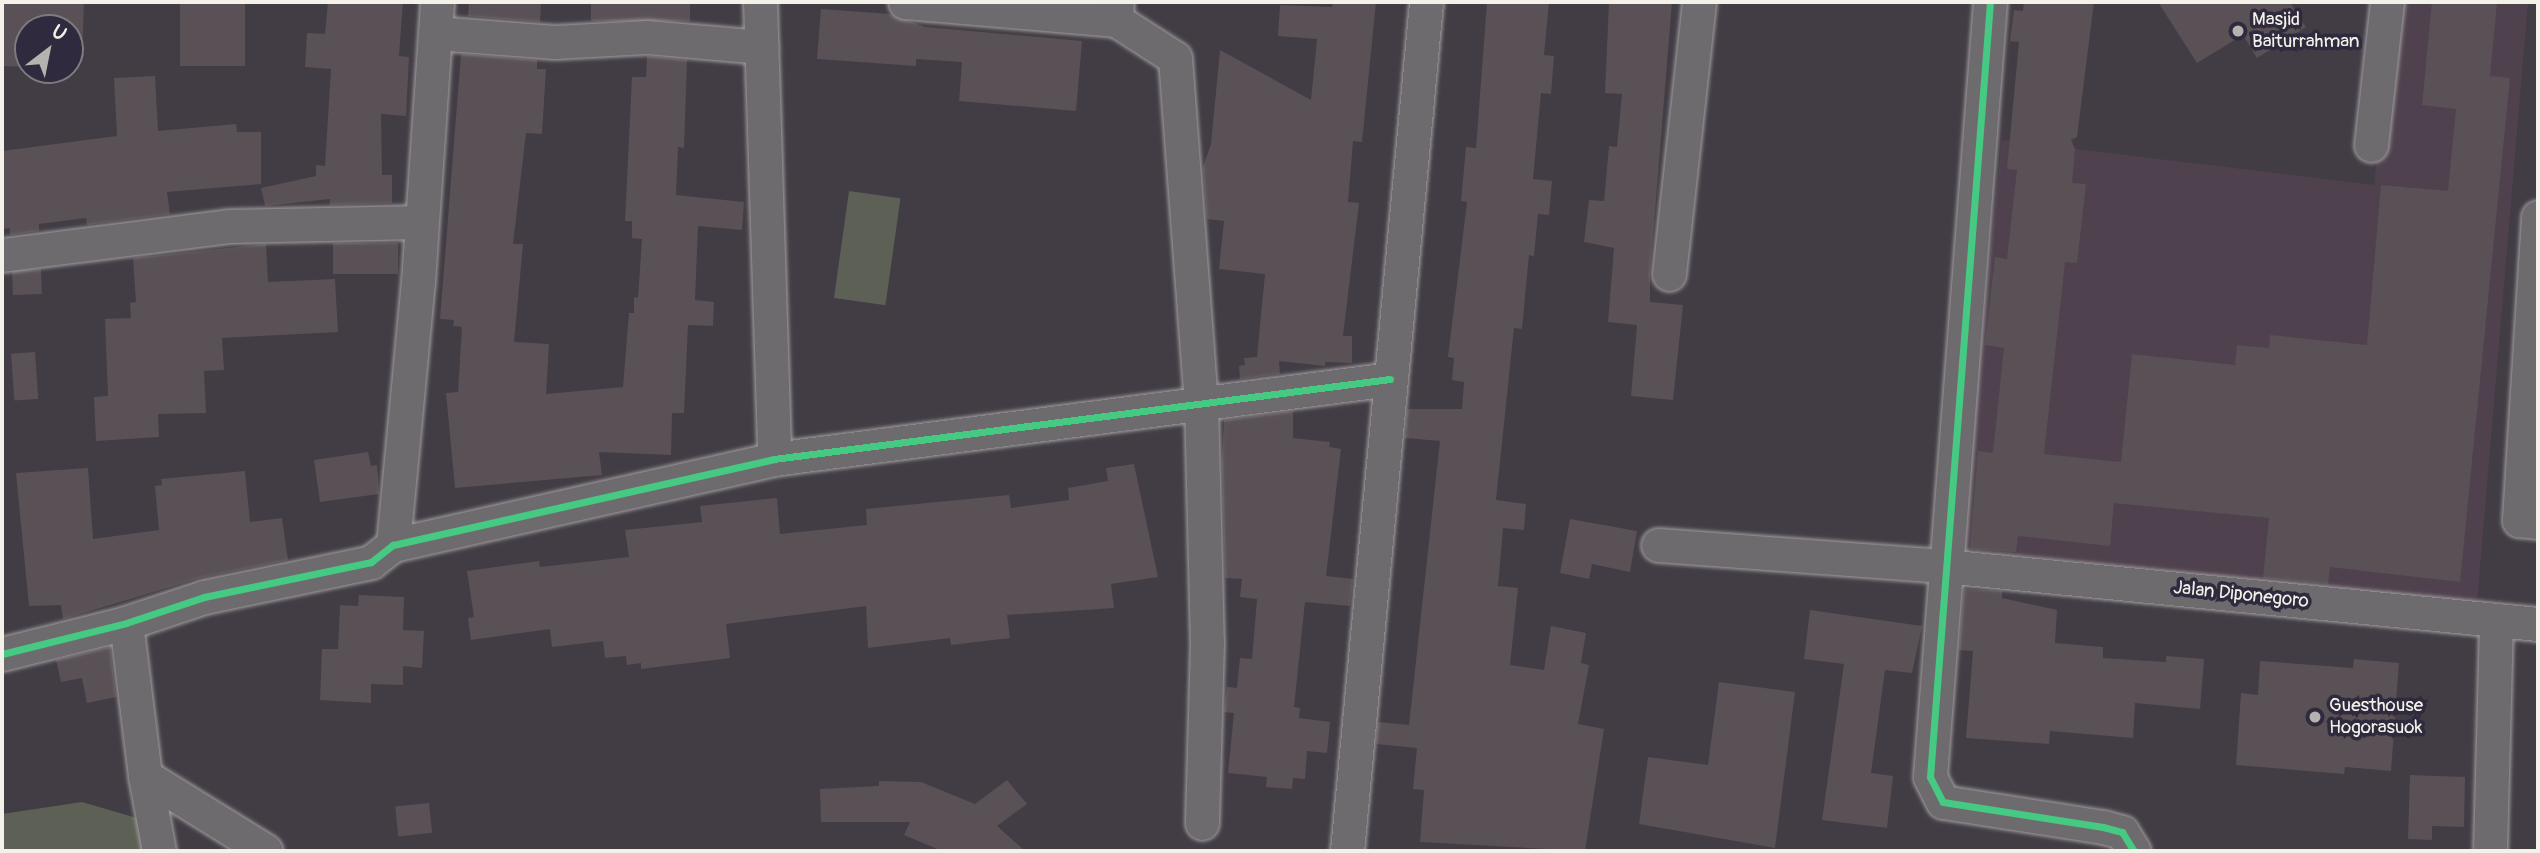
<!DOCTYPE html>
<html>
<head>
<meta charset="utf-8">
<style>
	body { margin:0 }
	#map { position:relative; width:2540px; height:853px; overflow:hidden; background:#423c44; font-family:Pangolin,sans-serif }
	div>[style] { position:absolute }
	.built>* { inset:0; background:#4f424e }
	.green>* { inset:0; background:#5c6055; transform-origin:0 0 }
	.building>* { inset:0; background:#595156; transform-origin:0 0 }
	.roads { filter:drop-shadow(0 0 2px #a29ea0) drop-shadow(0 0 2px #a29ea0) }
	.minor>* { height:33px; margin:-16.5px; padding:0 16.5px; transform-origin:16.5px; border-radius:16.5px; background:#6e6b6e }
	.cycleway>* { height:7px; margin:-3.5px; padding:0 3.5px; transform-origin:3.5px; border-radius:3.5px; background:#46c982 }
	.dots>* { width:19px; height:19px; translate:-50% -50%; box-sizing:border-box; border:4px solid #2f2a3d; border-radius:50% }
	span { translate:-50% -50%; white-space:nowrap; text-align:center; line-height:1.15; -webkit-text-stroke:7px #2f2a3d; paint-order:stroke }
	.poi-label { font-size:19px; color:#f4f1e8 }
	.left { translate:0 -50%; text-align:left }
	.street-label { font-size:19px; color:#f4f1e8 }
	.frame { position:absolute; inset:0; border:4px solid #f4f1e8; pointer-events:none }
	.north { position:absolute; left:14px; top:14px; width:70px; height:70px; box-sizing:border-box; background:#2f2a3d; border:2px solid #7e7a81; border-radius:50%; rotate:32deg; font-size:19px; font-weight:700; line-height:28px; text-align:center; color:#f4f1e8 }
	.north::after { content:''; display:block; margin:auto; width:24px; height:32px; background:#b6b2af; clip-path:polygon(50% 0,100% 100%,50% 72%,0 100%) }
</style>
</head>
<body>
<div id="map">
	<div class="built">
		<div style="clip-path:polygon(2394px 2px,2528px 2px,2477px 603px,1960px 549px,2002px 140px,2374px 185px)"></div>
	</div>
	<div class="green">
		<div style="left:849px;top:191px;width:52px;height:108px;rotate:8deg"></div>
		<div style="clip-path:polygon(82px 802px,147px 821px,161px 851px,2px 851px,2px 814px)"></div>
	</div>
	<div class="building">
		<div style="clip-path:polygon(2px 2px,84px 2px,82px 56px,70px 56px,70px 28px,28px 28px,28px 67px,2px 66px)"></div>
		<div style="left:180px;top:2px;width:65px;height:64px"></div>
		<div style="clip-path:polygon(328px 2px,403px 2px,399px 56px,409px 57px,406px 116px,381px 114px,382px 175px,392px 175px,392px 203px,330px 205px,330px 199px,265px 206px,261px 188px,316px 176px,316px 165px,325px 166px,331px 69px,305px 67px,307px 33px,325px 34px)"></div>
		<div style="clip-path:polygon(469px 2px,541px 2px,540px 22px,468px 16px)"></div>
		<div style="left:591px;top:2px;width:99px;height:19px"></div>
		<div style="clip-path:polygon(1333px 2px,1376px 2px,1362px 142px,1353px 141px,1348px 202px,1359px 203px,1343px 336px,1352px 336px,1352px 363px,1325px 362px,1325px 366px,1279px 361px,1280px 374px,1240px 379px,1239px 366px,1245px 365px,1244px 358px,1257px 357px,1265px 274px,1219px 269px,1224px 221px,1207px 219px,1203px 167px,1211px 144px,1220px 50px,1311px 100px,1317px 39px,1278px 36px,1280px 5px,1332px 7px)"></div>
		<div style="clip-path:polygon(1487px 2px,1549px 2px,1544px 55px,1554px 56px,1551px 94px,1541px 93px,1533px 179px,1552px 181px,1549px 215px,1538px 214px,1534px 256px,1529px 255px,1522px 329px,1514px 328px,1496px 500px,1526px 504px,1524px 530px,1503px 528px,1498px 586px,1518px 588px,1510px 665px,1544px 670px,1551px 626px,1586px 633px,1581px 663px,1589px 665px,1578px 724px,1604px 729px,1585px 851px,1420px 842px,1424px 790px,1413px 789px,1417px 748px,1376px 744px,1378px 722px,1409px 725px,1440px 441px,1405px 438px,1407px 409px,1462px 409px,1464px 382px,1452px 380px,1454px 358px,1448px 357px,1467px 202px,1461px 201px,1466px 147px,1476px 148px)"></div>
		<div style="clip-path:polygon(1609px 2px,1672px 2px,1650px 272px,1650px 302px,1683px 305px,1673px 400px,1631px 396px,1637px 325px,1608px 322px,1614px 248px,1584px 242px,1589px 200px,1604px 201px,1609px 146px,1617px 147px,1622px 94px,1605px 93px)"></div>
		<div style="clip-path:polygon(2024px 2px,2094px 2px,2077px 137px,2071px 140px,2075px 149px,2072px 183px,2086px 184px,2077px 263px,2065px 262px,2044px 454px,2121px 462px,2132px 354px,2235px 365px,2237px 345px,2269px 348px,2270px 335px,2367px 345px,2381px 185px,2448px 191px,2456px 109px,2422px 105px,2432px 2px,2497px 2px,2490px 76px,2510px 78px,2460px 582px,2330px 567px,2328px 584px,2263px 578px,2269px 518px,2114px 503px,2110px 546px,2018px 536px,2016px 552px,1970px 549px,1978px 451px,1993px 453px,2004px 348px,1985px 345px,1995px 257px,2007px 259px,2017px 170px,2007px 169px,2019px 42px,2010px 41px,2014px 10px,2023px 11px)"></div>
		<div style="clip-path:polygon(2158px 2px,2290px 2px,2306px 27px,2257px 58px,2243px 35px,2197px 63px)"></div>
		<div style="clip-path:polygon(821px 9px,891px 14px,925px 27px,1082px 41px,1076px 111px,959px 101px,962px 62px,916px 59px,916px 66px,817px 59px)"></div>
		<div style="clip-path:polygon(461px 54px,537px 60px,537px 69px,546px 69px,542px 134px,526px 133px,513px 244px,523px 244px,514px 342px,549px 344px,546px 394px,623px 387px,629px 313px,634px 313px,634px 297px,638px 298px,642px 239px,632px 238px,632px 221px,625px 221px,632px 77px,646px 77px,647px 56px,687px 60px,684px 148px,678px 147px,676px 195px,744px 202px,742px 230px,698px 226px,695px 300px,714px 302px,713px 326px,688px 325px,684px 413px,672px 413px,671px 455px,599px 452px,602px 475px,455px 488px,446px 393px,458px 392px,462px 327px,453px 326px,454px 320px,440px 319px)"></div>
		<div style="clip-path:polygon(155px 76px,158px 131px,236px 124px,237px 132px,261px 132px,261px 184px,167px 192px,170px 214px,87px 225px,86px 218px,39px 224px,39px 231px,10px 235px,10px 228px,2px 229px,2px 151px,117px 136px,114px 78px)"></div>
		<div style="left:333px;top:243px;width:65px;height:31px"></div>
		<div style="clip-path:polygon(266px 244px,268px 282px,335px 279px,338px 332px,222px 338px,224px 370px,204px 371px,206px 413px,158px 414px,159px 437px,96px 441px,94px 397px,108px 396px,105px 319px,131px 318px,130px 303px,136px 302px,133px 258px)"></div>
		<div style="left:41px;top:269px;width:25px;height:29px;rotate:88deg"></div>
		<div style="left:35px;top:352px;width:47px;height:24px;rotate:86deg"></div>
		<div style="clip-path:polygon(1293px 411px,1293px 438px,1330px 442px,1329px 447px,1341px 449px,1326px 576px,1353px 579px,1350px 606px,1305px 602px,1294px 707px,1300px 708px,1299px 718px,1330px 722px,1327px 753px,1307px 751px,1305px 779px,1293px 778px,1292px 789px,1266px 787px,1267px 777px,1228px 773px,1234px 713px,1224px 712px,1227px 687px,1237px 688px,1240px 658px,1252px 659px,1257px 599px,1240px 597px,1242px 579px,1225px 578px,1222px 463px,1224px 420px)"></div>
		<div style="clip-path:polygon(368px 452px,371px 466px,377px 465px,379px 494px,320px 502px,314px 460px)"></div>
		<div style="clip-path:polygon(1134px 464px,1158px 577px,1111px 584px,1114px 608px,1007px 615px,1010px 638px,951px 645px,950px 638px,868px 648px,866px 606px,726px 624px,730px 658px,641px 669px,641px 663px,627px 665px,626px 656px,605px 658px,603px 641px,552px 647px,550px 629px,471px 640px,468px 618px,474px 617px,467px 571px,539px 561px,540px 567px,629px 557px,625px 530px,702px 522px,700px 506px,777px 498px,780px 534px,867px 525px,866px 509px,1009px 495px,1011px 508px,1069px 500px,1068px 488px,1108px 481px,1106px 468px)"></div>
		<div style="clip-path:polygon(88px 468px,93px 539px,159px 530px,155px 486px,162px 485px,161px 479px,245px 471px,250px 522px,282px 518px,288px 560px,200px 578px,63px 619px,61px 605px,29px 606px,16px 473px)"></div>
		<div style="clip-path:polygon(1570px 519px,1637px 531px,1630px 572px,1592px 564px,1589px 579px,1560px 573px)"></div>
		<div style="clip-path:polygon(1964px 589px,2002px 591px,2002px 598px,2057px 610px,2055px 643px,2103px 647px,2103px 658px,2166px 662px,2166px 656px,2204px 659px,2200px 709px,2135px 703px,2133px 738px,2050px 731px,2049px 744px,1966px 738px,1973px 651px,1959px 650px)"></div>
		<div style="clip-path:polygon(359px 595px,404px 597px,403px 630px,424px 631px,422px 668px,403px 666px,403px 685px,371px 684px,371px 703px,320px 700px,322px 649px,338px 649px,340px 605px,358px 606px)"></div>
		<div style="clip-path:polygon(1810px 610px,1922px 626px,1912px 673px,1885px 670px,1871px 773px,1893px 776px,1887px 828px,1822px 820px,1844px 664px,1804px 659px)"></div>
		<div style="clip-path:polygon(110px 647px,116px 697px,87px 703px,82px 678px,61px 682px,56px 660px)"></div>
		<div style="clip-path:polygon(2354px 659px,2399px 663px,2391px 771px,2345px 767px,2344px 774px,2236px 765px,2241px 693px,2258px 695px,2260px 661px,2353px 668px)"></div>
		<div style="clip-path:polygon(1719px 682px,1795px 692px,1775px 848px,1639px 824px,1648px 757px,1708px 765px)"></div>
		<div style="clip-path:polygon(2410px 775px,2465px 777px,2464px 827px,2432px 826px,2432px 840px,2408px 839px)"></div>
		<div style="clip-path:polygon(1007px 780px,1027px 804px,997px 826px,1025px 851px,942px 851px,904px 835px,910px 822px,821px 822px,820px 789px,879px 786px,879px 781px,921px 782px,975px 804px)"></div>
		<div style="left:429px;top:803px;width:30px;height:34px;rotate:84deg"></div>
	</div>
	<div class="roads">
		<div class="minor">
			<div style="left:760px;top:2px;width:457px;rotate:88.2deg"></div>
			<div style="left:905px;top:2px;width:212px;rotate:4.9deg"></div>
			<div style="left:1116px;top:20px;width:18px;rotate:-87deg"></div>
			<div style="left:1990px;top:2px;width:777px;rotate:94.43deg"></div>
			<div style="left:1930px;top:777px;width:28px;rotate:63deg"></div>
			<div style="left:1943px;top:802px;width:162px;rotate:8.9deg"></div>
			<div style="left:2103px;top:827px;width:20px;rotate:15deg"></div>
			<div style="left:2122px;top:832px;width:22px;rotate:58deg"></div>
			<div style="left:1116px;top:20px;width:70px;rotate:32.8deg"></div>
			<div style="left:1175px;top:58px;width:344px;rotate:85.7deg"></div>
			<div style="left:1201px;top:401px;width:241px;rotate:88.6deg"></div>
			<div style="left:1207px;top:642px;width:181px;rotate:91.6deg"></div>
			<div style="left:435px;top:33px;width:120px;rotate:4.3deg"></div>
			<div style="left:555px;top:42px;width:92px;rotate:-3.1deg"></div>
			<div style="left:647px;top:37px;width:115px;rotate:5deg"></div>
			<div style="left:2371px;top:145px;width:144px;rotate:-83.6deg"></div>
			<div style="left:2538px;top:217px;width:304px;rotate:93.6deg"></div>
			<div style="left:2519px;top:520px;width:19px;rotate:6deg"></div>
			<div style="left:2px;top:255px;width:228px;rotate:-7.3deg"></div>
			<div style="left:228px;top:226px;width:194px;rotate:-1.2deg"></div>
			<div style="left:1669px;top:274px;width:274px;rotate:-83.7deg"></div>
			<div style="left:393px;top:545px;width:264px;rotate:-84.6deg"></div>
			<div style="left:418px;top:282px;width:281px;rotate:-86.1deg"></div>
			<div style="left:1658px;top:545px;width:287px;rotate:4.2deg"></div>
			<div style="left:1944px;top:566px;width:597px;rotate:5.58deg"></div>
			<div style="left:126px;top:623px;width:154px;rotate:82.9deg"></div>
			<div style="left:145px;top:776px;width:142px;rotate:31.8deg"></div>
			<div style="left:2px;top:654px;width:128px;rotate:-14deg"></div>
			<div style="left:126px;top:623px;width:82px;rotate:-18.4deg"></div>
			<div style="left:204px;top:597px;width:171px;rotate:-11.8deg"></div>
			<div style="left:371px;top:562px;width:28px;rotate:-38deg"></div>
			<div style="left:393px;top:545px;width:391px;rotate:-12.7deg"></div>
			<div style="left:774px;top:459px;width:621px;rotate:-7.4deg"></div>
			<div style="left:145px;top:776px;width:76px;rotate:79.4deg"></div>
			<div style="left:1347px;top:851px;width:853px;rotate:-84.68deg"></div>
			<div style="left:2490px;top:851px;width:231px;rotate:-88.5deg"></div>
		</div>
	</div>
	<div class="cycleway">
		<div style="left:1990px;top:2px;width:777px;rotate:94.43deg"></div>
		<div style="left:1930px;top:777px;width:28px;rotate:63deg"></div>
		<div style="left:1943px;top:802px;width:162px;rotate:8.9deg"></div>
		<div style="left:2103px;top:827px;width:20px;rotate:15deg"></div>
		<div style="left:2122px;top:832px;width:22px;rotate:58deg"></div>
		<div style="left:2px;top:654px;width:128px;rotate:-14deg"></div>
		<div style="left:126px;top:623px;width:82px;rotate:-18.4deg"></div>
		<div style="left:204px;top:597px;width:171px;rotate:-11.8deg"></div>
		<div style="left:371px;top:562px;width:28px;rotate:-38deg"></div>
		<div style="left:393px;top:545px;width:391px;rotate:-12.7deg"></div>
		<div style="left:774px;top:459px;width:621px;rotate:-7.4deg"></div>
	</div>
	<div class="dots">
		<div style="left:2238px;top:31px;background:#b6b2af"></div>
		<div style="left:2315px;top:717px;background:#b6b2af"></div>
	</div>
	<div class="poi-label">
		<span class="left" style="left:2252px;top:31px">Masjid<br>Baiturrahman</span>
		<span class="left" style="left:2329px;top:717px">Guesthouse<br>Hogorasuok</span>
	</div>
	<div class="street-label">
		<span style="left:2241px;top:595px;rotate:6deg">Jalan Diponegoro</span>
	</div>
	<div class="frame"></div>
	<div class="north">U</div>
</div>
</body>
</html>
